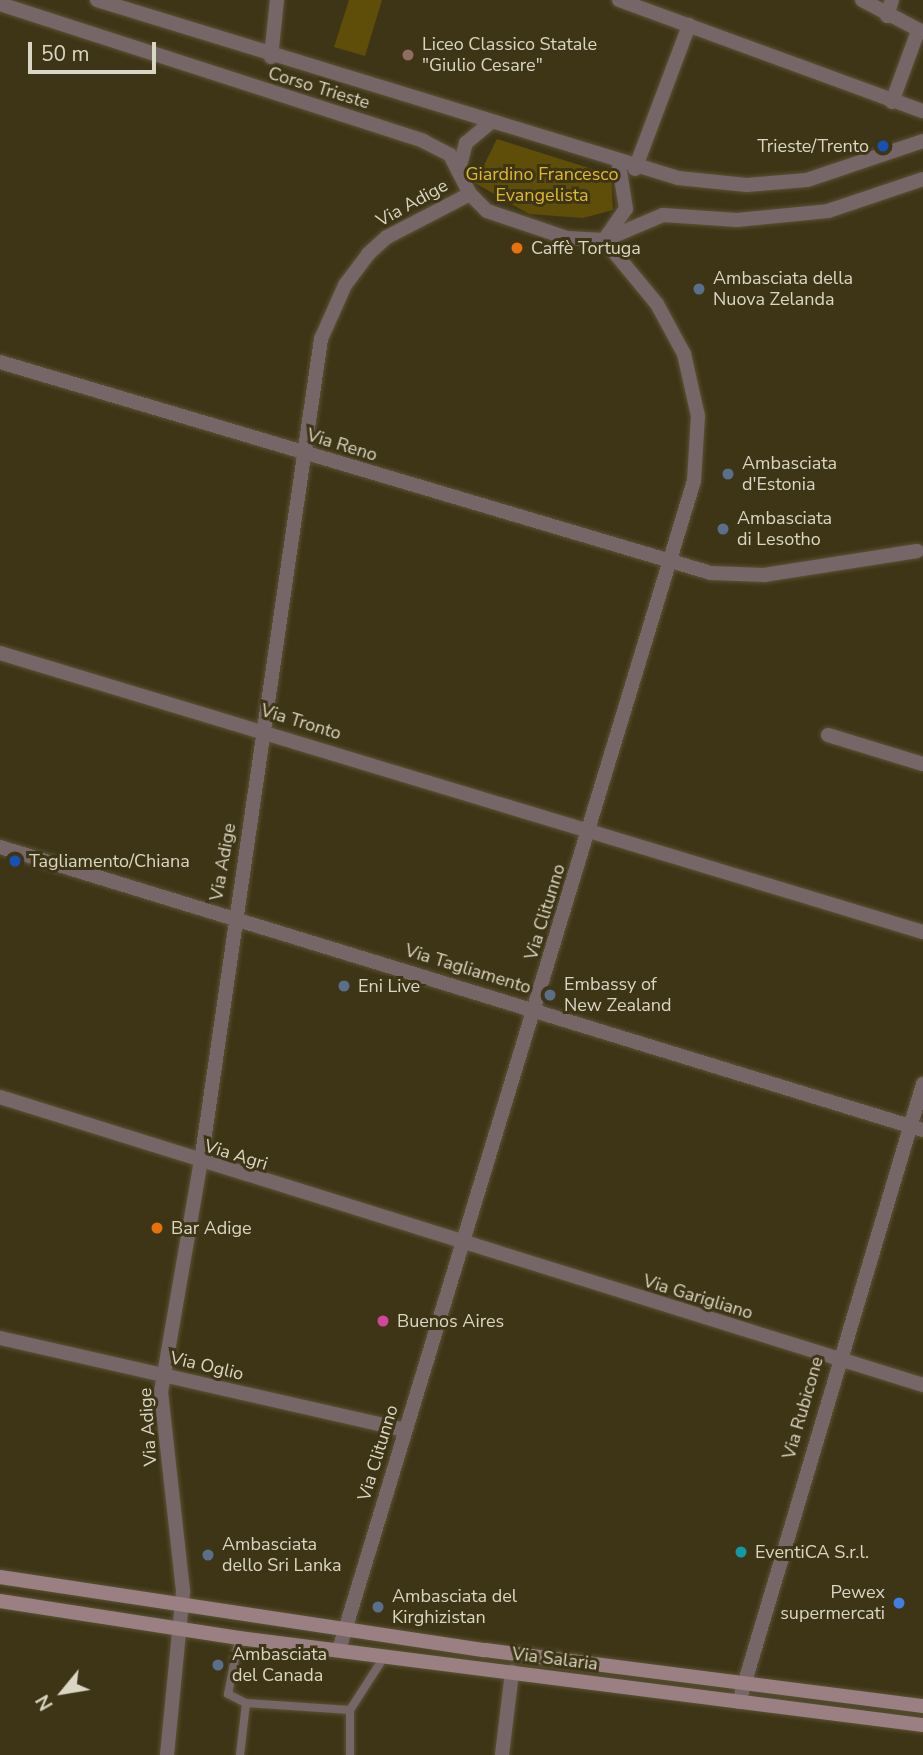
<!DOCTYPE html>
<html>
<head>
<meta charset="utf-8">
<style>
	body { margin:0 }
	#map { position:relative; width:923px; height:1755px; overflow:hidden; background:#3e3516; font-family:"Nunito Sans",sans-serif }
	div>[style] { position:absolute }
	.green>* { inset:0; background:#5f4e09 }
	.roads { filter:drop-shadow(0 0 2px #5a5235) drop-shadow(0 0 2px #5a5235) }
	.service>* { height:8px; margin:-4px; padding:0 4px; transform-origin:4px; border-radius:4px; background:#776668 }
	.minor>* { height:14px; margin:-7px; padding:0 7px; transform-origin:7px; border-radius:7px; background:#776668 }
	.tertiary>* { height:14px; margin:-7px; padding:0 7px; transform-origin:7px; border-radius:7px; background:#776668 }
	.secondary>* { height:14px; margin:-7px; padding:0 7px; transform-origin:7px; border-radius:7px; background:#9b8083 }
	.dots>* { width:19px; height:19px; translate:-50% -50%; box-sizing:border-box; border:4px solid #3e3516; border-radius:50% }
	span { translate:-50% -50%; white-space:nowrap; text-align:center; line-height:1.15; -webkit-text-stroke:6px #3e3516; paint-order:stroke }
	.poi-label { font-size:18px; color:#dad6c4 }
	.left { translate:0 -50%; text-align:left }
	.right { translate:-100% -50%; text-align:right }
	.street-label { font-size:18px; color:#dad6c4 }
	.park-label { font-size:18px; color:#debb29 }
	.north { position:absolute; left:28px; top:1657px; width:70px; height:70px; -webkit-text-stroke:5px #3e3516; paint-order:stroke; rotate:240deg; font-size:19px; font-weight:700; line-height:28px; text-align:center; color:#dad6c4 }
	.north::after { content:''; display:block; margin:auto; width:24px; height:32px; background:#dad6c4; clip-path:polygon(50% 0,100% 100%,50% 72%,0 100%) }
	.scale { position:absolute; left:28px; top:42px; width:128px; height:32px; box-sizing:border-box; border:4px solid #dad6c4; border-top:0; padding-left:9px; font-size:21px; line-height:24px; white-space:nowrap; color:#dad6c4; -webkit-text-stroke:5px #3e3516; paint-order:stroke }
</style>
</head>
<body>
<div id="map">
	<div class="green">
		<div style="clip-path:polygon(349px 0,382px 0,365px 56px,334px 47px)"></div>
		<div style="clip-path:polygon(497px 139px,611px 175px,613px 210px,583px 218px,529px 214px,475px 183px)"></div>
	</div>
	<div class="roads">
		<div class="service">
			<div style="left:239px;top:1638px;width:57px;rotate:101.1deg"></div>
			<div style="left:228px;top:1694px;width:20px;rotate:27deg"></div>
			<div style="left:246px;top:1703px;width:104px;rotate:3.9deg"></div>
			<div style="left:350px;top:1710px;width:45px;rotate:90deg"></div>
			<div style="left:350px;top:1710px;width:63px;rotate:-57.3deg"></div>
			<div style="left:240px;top:1755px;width:52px;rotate:-83.4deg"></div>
		</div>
		<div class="minor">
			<div style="left:619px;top:0;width:324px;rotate:20.1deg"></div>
			<div style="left:862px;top:0;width:69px;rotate:27.7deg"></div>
			<div style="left:887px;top:16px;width:17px;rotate:-73deg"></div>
			<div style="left:271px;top:57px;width:57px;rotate:-84deg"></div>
			<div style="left:892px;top:102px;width:76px;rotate:-69.9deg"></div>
			<div style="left:459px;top:169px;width:27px;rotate:-75deg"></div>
			<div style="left:466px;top:143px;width:31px;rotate:-40deg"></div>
			<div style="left:635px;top:169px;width:154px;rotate:-69.4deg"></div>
			<div style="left:0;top:362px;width:742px;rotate:16.53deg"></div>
			<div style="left:711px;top:573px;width:53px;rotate:2.2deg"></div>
			<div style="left:764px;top:575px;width:155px;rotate:-8.9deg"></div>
			<div style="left:0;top:653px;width:964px;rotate:16.82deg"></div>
			<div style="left:828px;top:735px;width:99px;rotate:17deg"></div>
			<div style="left:0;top:1097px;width:967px;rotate:17.33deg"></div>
			<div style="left:0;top:1338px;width:415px;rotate:12.8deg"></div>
			<div style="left:339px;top:1650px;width:1222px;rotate:-73.11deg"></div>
			<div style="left:694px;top:481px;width:65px;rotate:-86.5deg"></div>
			<div style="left:698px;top:416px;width:64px;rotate:-102.7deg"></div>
			<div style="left:684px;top:354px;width:57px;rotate:-118.4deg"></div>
			<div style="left:657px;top:304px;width:83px;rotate:-129.6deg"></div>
			<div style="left:604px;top:240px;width:38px;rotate:-55deg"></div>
			<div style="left:626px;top:209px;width:45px;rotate:-99deg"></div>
			<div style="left:739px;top:1702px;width:645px;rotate:-73.42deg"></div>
			<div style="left:167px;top:1755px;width:165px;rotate:-84.4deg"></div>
			<div style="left:183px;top:1591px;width:200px;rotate:-96.3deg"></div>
			<div style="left:161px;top:1392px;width:248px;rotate:-80.2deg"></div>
			<div style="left:203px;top:1148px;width:818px;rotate:-81.7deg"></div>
			<div style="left:321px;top:339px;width:59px;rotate:-66deg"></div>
			<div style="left:345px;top:285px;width:39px;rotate:-53deg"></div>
			<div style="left:368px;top:254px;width:25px;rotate:-42deg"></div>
			<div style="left:387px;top:237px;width:93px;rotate:-27.4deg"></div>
			<div style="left:502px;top:1755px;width:84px;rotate:-83.1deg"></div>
		</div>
		<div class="tertiary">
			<div style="left:97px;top:0;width:608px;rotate:17.03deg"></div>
			<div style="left:678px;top:178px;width:69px;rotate:5.8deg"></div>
			<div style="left:747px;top:185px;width:60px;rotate:-4.8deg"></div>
			<div style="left:807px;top:180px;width:122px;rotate:-18.6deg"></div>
			<div style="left:0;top:4px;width:445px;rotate:17.9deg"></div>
			<div style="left:423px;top:141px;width:30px;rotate:27deg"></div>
			<div style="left:450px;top:155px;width:44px;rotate:62.9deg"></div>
			<div style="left:470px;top:194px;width:24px;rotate:45deg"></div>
			<div style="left:487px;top:211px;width:84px;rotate:18.6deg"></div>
			<div style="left:567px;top:238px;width:37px;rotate:3deg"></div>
			<div style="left:604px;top:240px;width:64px;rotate:-23deg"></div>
			<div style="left:663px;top:215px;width:74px;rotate:3.9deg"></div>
			<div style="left:737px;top:220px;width:91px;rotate:-5.6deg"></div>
			<div style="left:828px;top:211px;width:100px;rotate:-18.6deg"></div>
			<div style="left:0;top:847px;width:965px;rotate:17.05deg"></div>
		</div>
		<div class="secondary">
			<div style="left:0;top:1577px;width:490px;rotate:8.6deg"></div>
			<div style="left:485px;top:1650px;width:442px;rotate:7.3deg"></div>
			<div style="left:0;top:1601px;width:242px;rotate:8.8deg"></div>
			<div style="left:239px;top:1638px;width:690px;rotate:7.25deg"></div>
		</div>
	</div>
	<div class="dots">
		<div style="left:408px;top:55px;background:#8d6e63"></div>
		<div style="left:883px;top:146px;background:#1a4fb4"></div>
		<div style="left:517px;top:248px;background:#e8710a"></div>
		<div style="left:699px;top:289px;background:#5c6f8a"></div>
		<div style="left:728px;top:474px;background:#5c6f8a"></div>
		<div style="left:723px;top:529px;background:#5c6f8a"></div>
		<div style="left:15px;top:861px;background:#1a4fb4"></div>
		<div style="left:344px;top:986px;background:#5c6f8a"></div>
		<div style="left:550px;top:995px;background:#5c6f8a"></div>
		<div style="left:157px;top:1228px;background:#e8710a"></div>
		<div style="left:383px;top:1321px;background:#d1479c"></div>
		<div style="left:741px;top:1552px;background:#0f9aa8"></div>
		<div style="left:208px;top:1555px;background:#5c6f8a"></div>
		<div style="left:899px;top:1603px;background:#3f7fe0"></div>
		<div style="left:378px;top:1607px;background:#5c6f8a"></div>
		<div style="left:218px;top:1665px;background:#5c6f8a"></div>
	</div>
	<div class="poi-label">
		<span class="left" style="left:422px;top:55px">Liceo Classico Statale<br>"Giulio Cesare"</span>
		<span class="right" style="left:869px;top:146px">Trieste/Trento</span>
		<span class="left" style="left:531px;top:248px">Caffè Tortuga</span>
		<span class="left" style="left:713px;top:289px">Ambasciata della<br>Nuova Zelanda</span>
		<span class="left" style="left:742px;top:474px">Ambasciata<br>d'Estonia</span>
		<span class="left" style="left:737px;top:529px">Ambasciata<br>di Lesotho</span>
		<span class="left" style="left:29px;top:861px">Tagliamento/Chiana</span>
		<span class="left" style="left:564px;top:995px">Embassy of<br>New Zealand</span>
		<span class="left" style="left:358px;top:986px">Eni Live</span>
		<span class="left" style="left:171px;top:1228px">Bar Adige</span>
		<span class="left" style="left:397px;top:1321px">Buenos Aires</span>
		<span class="left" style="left:222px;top:1555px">Ambasciata<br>dello Sri Lanka</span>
		<span class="left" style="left:755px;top:1552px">EventiCA S.r.l.</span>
		<span class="right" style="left:885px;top:1603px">Pewex<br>supermercati</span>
		<span class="left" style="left:392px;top:1607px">Ambasciata del<br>Kirghizistan</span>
		<span class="left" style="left:232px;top:1665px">Ambasciata<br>del Canada</span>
	</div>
	<div class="street-label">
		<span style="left:319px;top:88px;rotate:17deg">Corso Trieste</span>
		<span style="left:412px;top:203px;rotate:-29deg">Via Adige</span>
		<span style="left:342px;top:445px;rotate:17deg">Via Reno</span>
		<span style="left:301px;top:722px;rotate:17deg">Via Tronto</span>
		<span style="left:223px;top:862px;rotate:-80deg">Via Adige</span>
		<span style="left:545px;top:912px;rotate:-73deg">Via Clitunno</span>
		<span style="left:468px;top:969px;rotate:17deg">Via Tagliamento</span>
		<span style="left:236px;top:1155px;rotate:17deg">Via Agri</span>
		<span style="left:698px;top:1297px;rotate:17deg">Via Garigliano</span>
		<span style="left:207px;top:1366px;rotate:13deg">Via Oglio</span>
		<span style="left:803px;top:1408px;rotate:-74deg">Via Rubicone</span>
		<span style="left:148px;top:1427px;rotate:-94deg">Via Adige</span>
		<span style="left:378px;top:1453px;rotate:-73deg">Via Clitunno</span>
		<span style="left:555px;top:1659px;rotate:7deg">Via Salaria</span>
	</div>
	<div class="park-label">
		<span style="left:542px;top:185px">Giardino Francesco<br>Evangelista</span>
	</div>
	<div class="north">N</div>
	<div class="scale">50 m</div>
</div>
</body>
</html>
